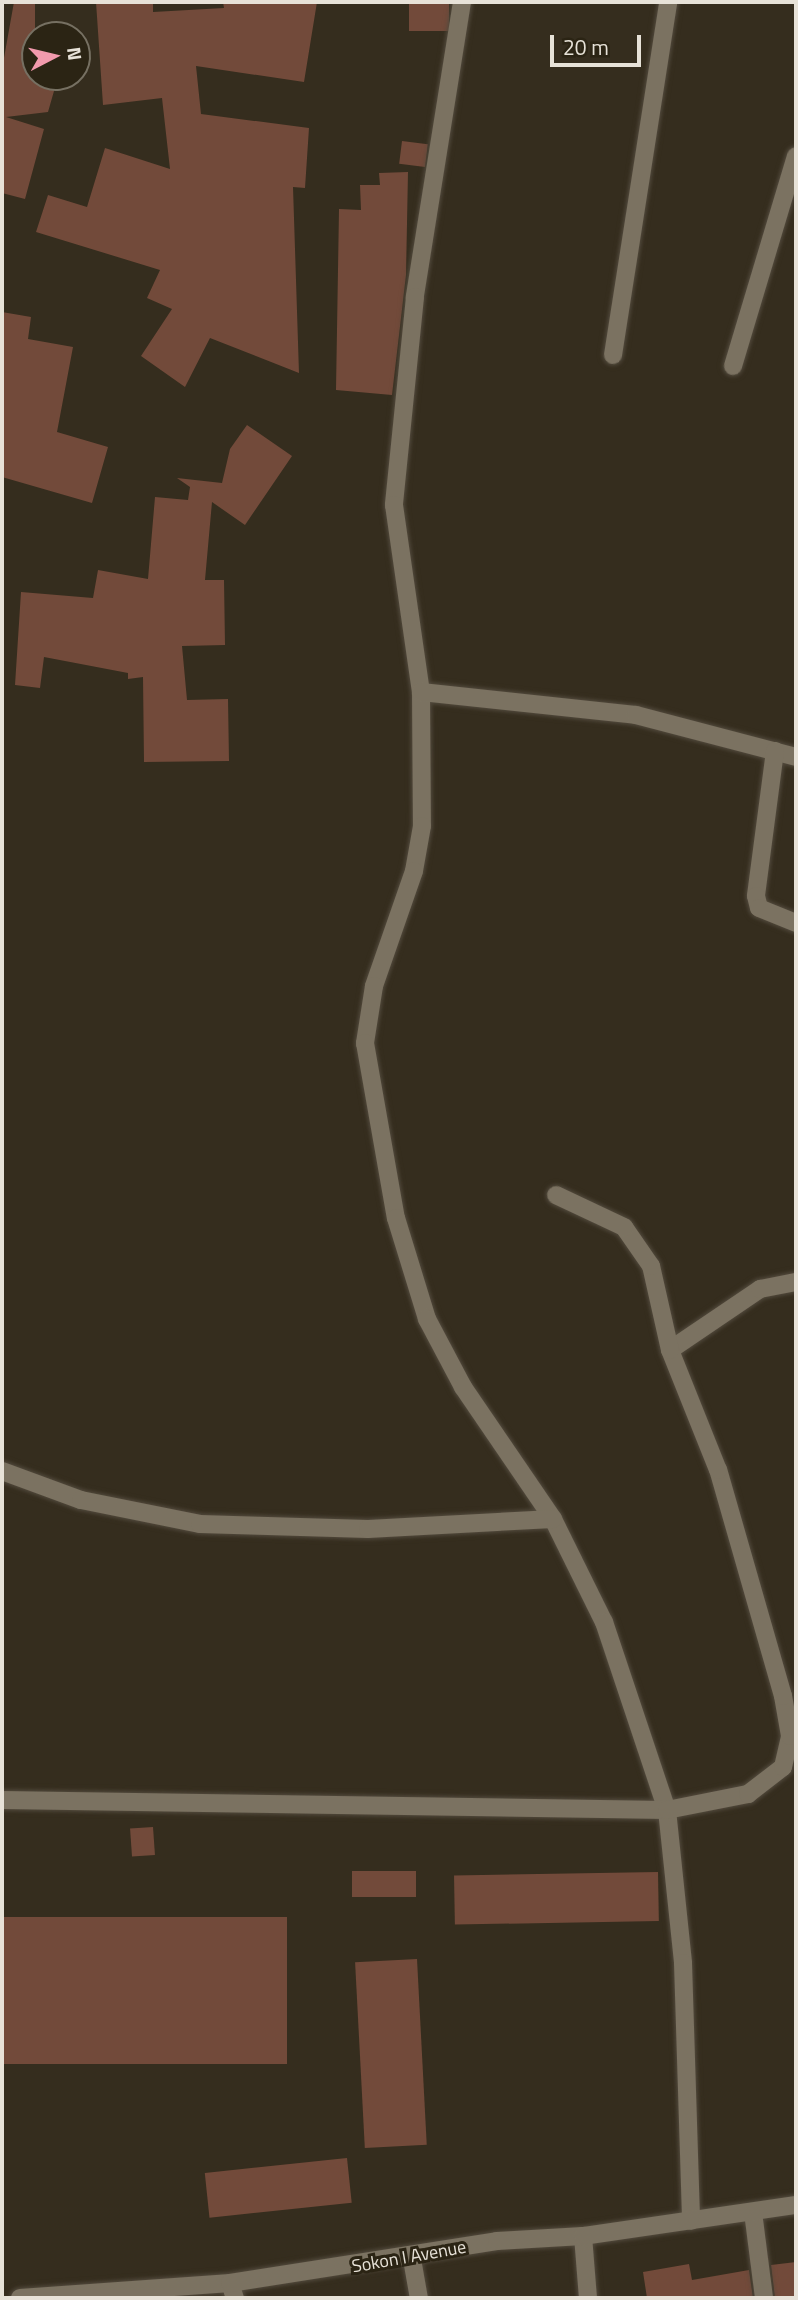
<!DOCTYPE html>
<html>
<head>
<meta charset="utf-8">
<style>
	body { margin:0 }
	#map { position:relative; width:798px; height:2300px; overflow:hidden; background:#352d1e; font-family:"Titillium Web",sans-serif }
	div>[style] { position:absolute }
	.building>* { inset:0; background:#724a3a; transform-origin:0 0 }
	.roads { filter:drop-shadow(0 0 2px #524a3d) drop-shadow(0 0 2px #524a3d) }
	.minor>* { height:18px; margin:-9px; padding:0 9px; transform-origin:9px; border-radius:9px; background:#7b7261 }
	.tertiary>* { height:18px; margin:-9px; padding:0 9px; transform-origin:9px; border-radius:9px; background:#7b7261 }
	span { translate:-50% -50%; white-space:nowrap; text-align:center; line-height:1.15; -webkit-text-stroke:6px #2b2414; paint-order:stroke }
	.street-label { font-size:18px; color:#e7e2d8 }
	.frame { position:absolute; inset:0; border:4px solid #e7e2d8; pointer-events:none }
	.north { position:absolute; left:21px; top:21px; width:70px; height:70px; box-sizing:border-box; background:#2b2414; border:2px solid #767062; border-radius:50%; rotate:83deg; font-size:19px; font-weight:700; line-height:28px; text-align:center; color:#e7e2d8 }
	.north::after { content:''; display:block; margin:auto; width:24px; height:32px; background:#f29aad; clip-path:polygon(50% 0,100% 100%,50% 72%,0 100%) }
	.scale { position:absolute; left:550px; top:35px; width:91px; height:32px; box-sizing:border-box; border:4px solid #e7e2d8; border-top:0; padding-left:9px; font-size:21px; line-height:24px; white-space:nowrap; color:#e7e2d8; -webkit-text-stroke:5px #2b2414; paint-order:stroke }
</style>
</head>
<body>
<div id="map">
	<div class="building">
		<div style="clip-path:polygon(14px 2px,35px 2px,35px 77px,58px 77px,48px 112px,6px 117px,44px 129px,25px 199px,2px 193px,2px 69px)"></div>
		<div style="clip-path:polygon(96px 2px,153px 2px,153px 12px,224px 8px,223px 2px,317px 2px,304px 82px,196px 66px,201px 114px,309px 128px,305px 188px,293px 187px,299px 373px,210px 338px,185px 387px,141px 356px,172px 309px,147px 298px,160px 270px,36px 232px,48px 195px,87px 207px,105px 148px,170px 169px,162px 98px,103px 105px)"></div>
		<div style="left:409px;top:2px;width:40px;height:29px"></div>
		<div style="left:402px;top:141px;width:26px;height:23px;rotate:7deg"></div>
		<div style="clip-path:polygon(408px 172px,406px 275px,392px 395px,336px 390px,339px 209px,361px 210px,360px 185px,380px 185px,379px 173px)"></div>
		<div style="clip-path:polygon(2px 312px,31px 317px,28px 339px,73px 347px,57px 432px,108px 447px,92px 503px,2px 477px)"></div>
		<div style="clip-path:polygon(247px 425px,292px 456px,245px 525px,212px 502px,205px 580px,224px 580px,225px 645px,182px 646px,187px 700px,228px 699px,229px 761px,144px 762px,143px 677px,128px 679px,128px 673px,44px 657px,40px 688px,15px 685px,21px 592px,93px 598px,98px 570px,148px 579px,155px 497px,188px 500px,190px 487px,177px 478px,222px 483px,230px 449px)"></div>
		<div style="left:153px;top:1827px;width:28px;height:23px;rotate:86deg"></div>
		<div style="left:352px;top:1871px;width:64px;height:26px"></div>
		<div style="left:658px;top:1872px;width:49px;height:204px;rotate:89deg"></div>
		<div style="left:287px;top:1917px;width:147px;height:285px;rotate:90deg"></div>
		<div style="left:417px;top:1959px;width:186px;height:62px;rotate:87deg"></div>
		<div style="left:347px;top:2158px;width:45px;height:143px;rotate:84deg"></div>
		<div style="clip-path:polygon(796px 2262px,796px 2298px,775px 2298px,771px 2265px)"></div>
		<div style="clip-path:polygon(689px 2264px,692px 2280px,749px 2270px,753px 2298px,647px 2298px,643px 2272px)"></div>
	</div>
	<div class="roads">
		<div class="minor">
			<div style="left:462px;top:2px;width:299px;rotate:99.1deg"></div>
			<div style="left:415px;top:297px;width:209px;rotate:95.8deg"></div>
			<div style="left:394px;top:505px;width:189px;rotate:81.8deg"></div>
			<div style="left:421px;top:692px;width:134px;rotate:89.6deg"></div>
			<div style="left:422px;top:826px;width:46px;rotate:100.1deg"></div>
			<div style="left:414px;top:871px;width:122px;rotate:109.2deg"></div>
			<div style="left:374px;top:986px;width:58px;rotate:99deg"></div>
			<div style="left:365px;top:1043px;width:178px;rotate:80deg"></div>
			<div style="left:396px;top:1218px;width:106px;rotate:72.9deg"></div>
			<div style="left:427px;top:1319px;width:77px;rotate:62.1deg"></div>
			<div style="left:463px;top:1387px;width:160px;rotate:55.7deg"></div>
			<div style="left:553px;top:1519px;width:115px;rotate:63.7deg"></div>
			<div style="left:604px;top:1622px;width:198px;rotate:71.5deg"></div>
			<div style="left:667px;top:1810px;width:154px;rotate:84deg"></div>
			<div style="left:683px;top:1963px;width:258px;rotate:88.2deg"></div>
			<div style="left:613px;top:355px;width:357px;rotate:-81.1deg"></div>
			<div style="left:733px;top:366px;width:219px;rotate:-73.3deg"></div>
			<div style="left:421px;top:692px;width:216px;rotate:6.1deg"></div>
			<div style="left:636px;top:715px;width:165px;rotate:14.7deg"></div>
			<div style="left:775px;top:751px;width:146px;rotate:97.5deg"></div>
			<div style="left:756px;top:896px;width:12px;rotate:76deg"></div>
			<div style="left:759px;top:908px;width:40px;rotate:22deg"></div>
			<div style="left:670px;top:1350px;width:109px;rotate:-34.1deg"></div>
			<div style="left:760px;top:1289px;width:37px;rotate:-11deg"></div>
			<div style="left:2px;top:1471px;width:84px;rotate:20.2deg"></div>
			<div style="left:81px;top:1500px;width:121px;rotate:11.4deg"></div>
			<div style="left:200px;top:1524px;width:168px;rotate:1.7deg"></div>
			<div style="left:368px;top:1529px;width:185px;rotate:-3.1deg"></div>
			<div style="left:2px;top:1800px;width:665px;rotate:0.86deg"></div>
			<div style="left:667px;top:1810px;width:83px;rotate:-11.2deg"></div>
			<div style="left:748px;top:1794px;width:44px;rotate:-37.6deg"></div>
			<div style="left:783px;top:1767px;width:32px;rotate:-77deg"></div>
			<div style="left:790px;top:1736px;width:41px;rotate:-99.9deg"></div>
			<div style="left:783px;top:1696px;width:235px;rotate:-106deg"></div>
			<div style="left:718px;top:1470px;width:129px;rotate:-111.8deg"></div>
			<div style="left:670px;top:1350px;width:86px;rotate:-102.7deg"></div>
			<div style="left:651px;top:1266px;width:47px;rotate:-124.7deg"></div>
			<div style="left:624px;top:1227px;width:75px;rotate:-154.8deg"></div>
			<div style="left:753px;top:2212px;width:87px;rotate:82.7deg"></div>
			<div style="left:583px;top:2236px;width:62px;rotate:85.4deg"></div>
			<div style="left:412px;top:2259px;width:40px;rotate:80deg"></div>
			<div style="left:230px;top:2283px;width:16px;rotate:72deg"></div>
		</div>
		<div class="tertiary">
			<div style="left:20px;top:2298px;width:211px;rotate:-4.1deg"></div>
			<div style="left:230px;top:2283px;width:270px;rotate:-8.9deg"></div>
			<div style="left:497px;top:2241px;width:86px;rotate:-3.3deg"></div>
			<div style="left:583px;top:2236px;width:215px;rotate:-8.3deg"></div>
		</div>
	</div>
	<div class="street-label">
		<span style="left:409px;top:2257px;rotate:-10deg">Sokon I Avenue</span>
	</div>
	<div class="frame"></div>
	<div class="north">N</div>
	<div class="scale">20 m</div>
</div>
</body>
</html>
